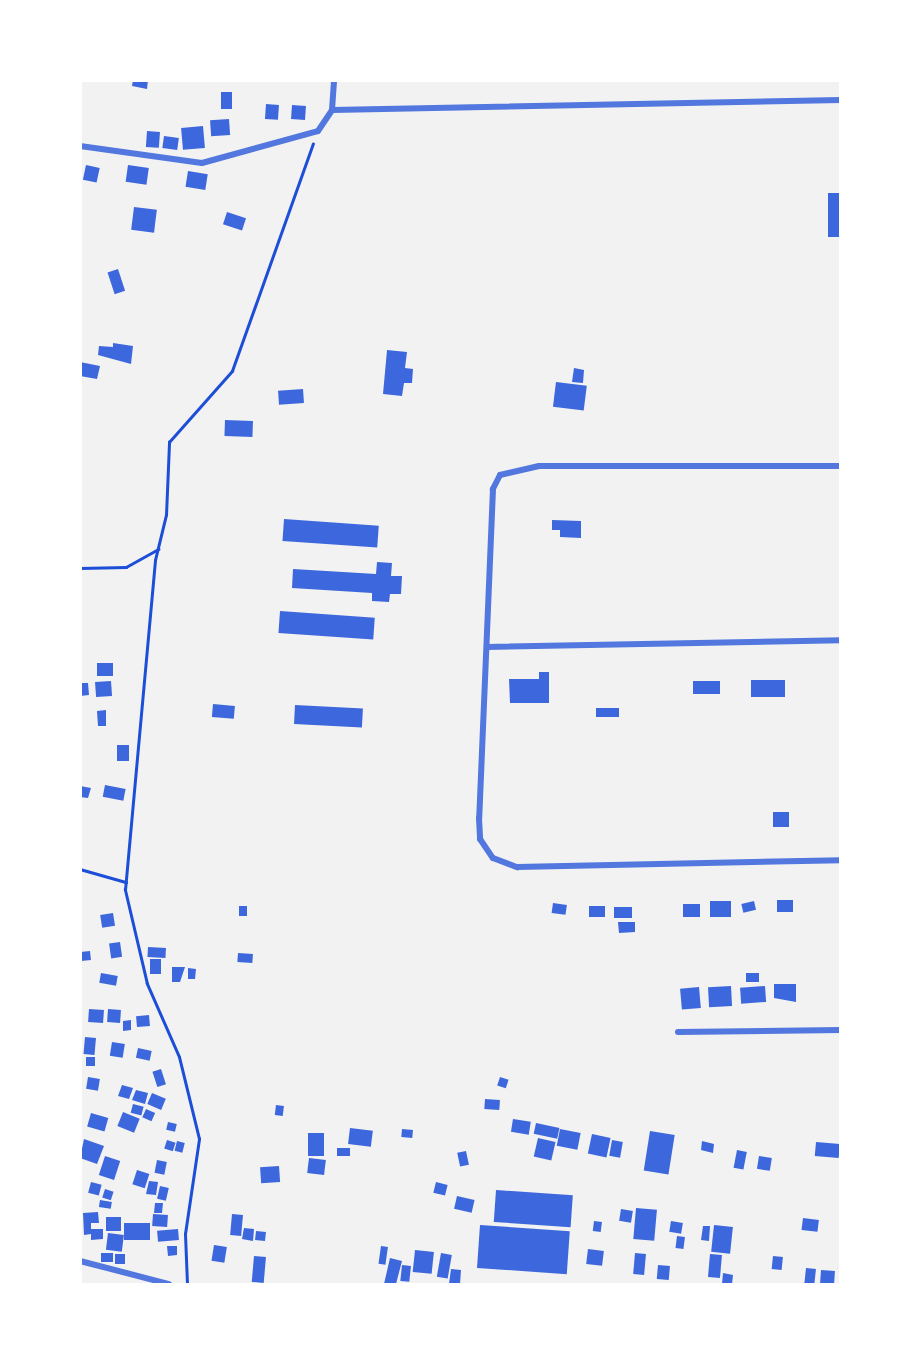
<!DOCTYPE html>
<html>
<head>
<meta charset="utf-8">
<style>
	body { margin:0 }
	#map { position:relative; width:921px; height:1365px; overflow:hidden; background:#f2f2f2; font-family:"Sofia Sans Condensed",sans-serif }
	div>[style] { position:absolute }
	.building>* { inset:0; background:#3d67dc; transform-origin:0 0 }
	.path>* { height:2.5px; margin:-1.25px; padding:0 1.25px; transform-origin:1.25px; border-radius:1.25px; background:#1d4ed8 }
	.minor>* { height:6px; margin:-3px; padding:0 3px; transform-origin:3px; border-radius:3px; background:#5277de }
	span { translate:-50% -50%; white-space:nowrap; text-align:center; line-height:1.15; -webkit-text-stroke:7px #fff; paint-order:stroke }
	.frame { position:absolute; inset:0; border:82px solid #fff; pointer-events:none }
</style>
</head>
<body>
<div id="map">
	<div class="building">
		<div style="clip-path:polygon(133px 80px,148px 80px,147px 89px,132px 86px)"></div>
		<div style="left:221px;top:92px;width:11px;height:17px"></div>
		<div style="left:266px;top:104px;width:13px;height:15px;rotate:4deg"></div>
		<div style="left:292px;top:105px;width:14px;height:14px;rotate:4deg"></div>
		<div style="left:229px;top:119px;width:16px;height:19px;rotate:86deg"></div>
		<div style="left:203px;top:126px;width:22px;height:22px;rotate:85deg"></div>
		<div style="left:147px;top:131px;width:13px;height:16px;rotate:4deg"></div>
		<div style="left:164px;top:136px;width:15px;height:12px;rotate:8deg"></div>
		<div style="left:86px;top:165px;width:14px;height:15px;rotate:12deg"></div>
		<div style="left:128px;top:165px;width:21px;height:17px;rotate:8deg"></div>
		<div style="left:188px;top:171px;width:20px;height:16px;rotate:9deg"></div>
		<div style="left:841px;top:193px;width:44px;height:13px;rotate:90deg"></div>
		<div style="left:134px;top:207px;width:23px;height:23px;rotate:7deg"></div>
		<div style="left:227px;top:212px;width:20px;height:13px;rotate:18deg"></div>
		<div style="left:118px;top:269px;width:23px;height:11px;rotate:72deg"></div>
		<div style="clip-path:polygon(113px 343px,133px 346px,131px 364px,98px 355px,99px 346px,113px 347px)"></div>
		<div style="clip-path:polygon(387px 350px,407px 352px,405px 368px,413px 369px,412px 383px,404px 383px,402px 396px,383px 394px)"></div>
		<div style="clip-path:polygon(80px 362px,100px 366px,97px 379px,80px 376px)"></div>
		<div style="clip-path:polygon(574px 368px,584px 370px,583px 383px,572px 382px)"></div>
		<div style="left:556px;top:382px;width:31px;height:25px;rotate:7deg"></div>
		<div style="left:303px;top:389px;width:14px;height:25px;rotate:86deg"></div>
		<div style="left:225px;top:420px;width:28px;height:16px;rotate:2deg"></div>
		<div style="left:284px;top:519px;width:95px;height:22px;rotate:4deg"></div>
		<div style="clip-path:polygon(552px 520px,581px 521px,581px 538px,560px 537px,560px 530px,552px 530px)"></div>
		<div style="clip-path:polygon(377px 562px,392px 563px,391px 576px,402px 576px,401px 594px,390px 594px,389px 602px,372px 601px,372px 593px,292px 588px,293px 569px,376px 574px)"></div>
		<div style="left:280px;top:611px;width:95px;height:22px;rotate:4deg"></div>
		<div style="left:113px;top:663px;width:13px;height:16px;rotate:90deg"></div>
		<div style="clip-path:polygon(539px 672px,549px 672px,549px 703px,510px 703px,509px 679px,539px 679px)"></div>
		<div style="left:751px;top:680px;width:34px;height:17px"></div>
		<div style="left:111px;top:681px;width:15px;height:16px;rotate:86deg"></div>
		<div style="left:693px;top:681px;width:27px;height:13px"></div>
		<div style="clip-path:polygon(80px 683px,88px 683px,89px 695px,80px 696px)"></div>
		<div style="left:213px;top:704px;width:22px;height:13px;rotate:5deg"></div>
		<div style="left:295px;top:705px;width:68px;height:19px;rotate:3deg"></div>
		<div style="left:619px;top:708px;width:9px;height:23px;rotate:90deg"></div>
		<div style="clip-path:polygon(106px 710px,106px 726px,98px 726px,97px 711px)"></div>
		<div style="left:129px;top:745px;width:16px;height:12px;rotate:90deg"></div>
		<div style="left:105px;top:785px;width:21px;height:12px;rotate:11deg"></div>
		<div style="clip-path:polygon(80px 786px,91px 788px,88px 798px,80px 797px)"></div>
		<div style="left:773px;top:812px;width:16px;height:15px"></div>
		<div style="left:777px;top:900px;width:16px;height:12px"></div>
		<div style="left:731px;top:901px;width:16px;height:21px;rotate:90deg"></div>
		<div style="left:754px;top:901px;width:9px;height:13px;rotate:77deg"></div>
		<div style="left:553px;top:903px;width:14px;height:10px;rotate:8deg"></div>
		<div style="left:683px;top:904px;width:17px;height:13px"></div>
		<div style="left:239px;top:906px;width:8px;height:10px"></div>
		<div style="left:589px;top:906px;width:16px;height:11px"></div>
		<div style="left:614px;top:907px;width:18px;height:11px"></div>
		<div style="left:113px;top:913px;width:13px;height:13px;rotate:81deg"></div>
		<div style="clip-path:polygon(618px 922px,635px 922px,635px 932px,619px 933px)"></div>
		<div style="left:120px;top:942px;width:15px;height:11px;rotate:82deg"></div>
		<div style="left:148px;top:947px;width:18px;height:10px;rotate:3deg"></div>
		<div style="left:90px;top:951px;width:9px;height:10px;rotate:84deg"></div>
		<div style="left:238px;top:953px;width:15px;height:9px;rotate:4deg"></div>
		<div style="left:150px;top:959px;width:11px;height:15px"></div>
		<div style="clip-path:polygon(172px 967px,185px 967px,180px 982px,172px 982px)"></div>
		<div style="clip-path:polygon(188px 968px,196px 969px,195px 979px,188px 979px)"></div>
		<div style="left:101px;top:973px;width:17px;height:10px;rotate:10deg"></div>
		<div style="left:759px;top:973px;width:9px;height:13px;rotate:90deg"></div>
		<div style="clip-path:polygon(774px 984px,796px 984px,796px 1002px,774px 998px)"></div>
		<div style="left:731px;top:986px;width:20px;height:23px;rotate:87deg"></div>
		<div style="left:765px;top:986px;width:16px;height:25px;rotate:86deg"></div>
		<div style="left:699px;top:987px;width:21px;height:19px;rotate:85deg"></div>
		<div style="left:89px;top:1009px;width:15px;height:13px;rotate:4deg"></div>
		<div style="left:108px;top:1009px;width:13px;height:13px;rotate:4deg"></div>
		<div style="left:149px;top:1015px;width:11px;height:13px;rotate:85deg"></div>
		<div style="clip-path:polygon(131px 1020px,131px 1030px,123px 1031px,123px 1021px)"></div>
		<div style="left:85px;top:1037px;width:11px;height:17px;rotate:5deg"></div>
		<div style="left:112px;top:1042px;width:13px;height:14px;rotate:9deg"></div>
		<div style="left:138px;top:1048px;width:14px;height:10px;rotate:12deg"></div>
		<div style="left:86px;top:1057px;width:9px;height:9px"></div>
		<div style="left:161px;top:1069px;width:16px;height:9px;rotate:72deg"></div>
		<div style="left:88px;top:1077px;width:12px;height:12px;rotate:9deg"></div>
		<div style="left:500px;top:1077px;width:9px;height:9px;rotate:18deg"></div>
		<div style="clip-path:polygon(122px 1085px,133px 1088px,129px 1099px,118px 1096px)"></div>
		<div style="clip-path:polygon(136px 1090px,148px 1093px,145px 1104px,132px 1100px)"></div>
		<div style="left:152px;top:1093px;width:15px;height:12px;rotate:23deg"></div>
		<div style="left:485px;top:1099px;width:15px;height:10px;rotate:4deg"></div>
		<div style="left:133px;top:1104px;width:11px;height:9px;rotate:15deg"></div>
		<div style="left:276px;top:1105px;width:8px;height:10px;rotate:7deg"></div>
		<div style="left:146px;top:1109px;width:10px;height:9px;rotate:24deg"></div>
		<div style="left:123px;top:1112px;width:18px;height:15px;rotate:22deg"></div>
		<div style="left:91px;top:1113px;width:18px;height:14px;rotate:16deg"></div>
		<div style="left:513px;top:1119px;width:18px;height:13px;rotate:9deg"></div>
		<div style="left:168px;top:1122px;width:9px;height:8px;rotate:13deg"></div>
		<div style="left:536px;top:1123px;width:24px;height:11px;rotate:12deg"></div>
		<div style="left:350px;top:1128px;width:23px;height:16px;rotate:7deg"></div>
		<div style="left:402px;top:1129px;width:11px;height:8px;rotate:5deg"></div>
		<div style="left:560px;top:1129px;width:21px;height:17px;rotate:11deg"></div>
		<div style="left:650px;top:1131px;width:25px;height:40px;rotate:9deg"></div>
		<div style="left:308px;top:1133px;width:16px;height:23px"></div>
		<div style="left:592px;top:1134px;width:19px;height:20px;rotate:12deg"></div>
		<div style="left:538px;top:1138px;width:18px;height:19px;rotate:13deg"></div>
		<div style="clip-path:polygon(84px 1139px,104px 1146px,97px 1164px,80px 1158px)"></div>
		<div style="left:167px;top:1140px;width:9px;height:9px;rotate:18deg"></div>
		<div style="left:612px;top:1140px;width:11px;height:16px;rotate:10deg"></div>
		<div style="left:177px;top:1141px;width:8px;height:10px;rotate:14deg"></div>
		<div style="clip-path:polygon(702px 1141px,714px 1144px,713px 1153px,701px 1150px)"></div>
		<div style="left:816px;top:1142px;width:24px;height:14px;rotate:5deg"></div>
		<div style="left:337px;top:1148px;width:13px;height:8px"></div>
		<div style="left:737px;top:1150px;width:10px;height:18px;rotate:11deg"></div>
		<div style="left:466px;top:1151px;width:14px;height:9px;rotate:78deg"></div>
		<div style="left:105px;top:1156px;width:16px;height:20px;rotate:18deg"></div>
		<div style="left:759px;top:1156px;width:13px;height:13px;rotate:9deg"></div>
		<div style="left:309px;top:1158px;width:17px;height:15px;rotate:7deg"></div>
		<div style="left:157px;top:1160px;width:10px;height:13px;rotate:11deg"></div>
		<div style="left:279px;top:1166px;width:16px;height:19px;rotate:86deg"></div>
		<div style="left:137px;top:1170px;width:13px;height:15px;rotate:18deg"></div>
		<div style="clip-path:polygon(149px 1181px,158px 1182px,156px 1195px,146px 1194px)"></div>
		<div style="left:91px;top:1182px;width:11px;height:11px;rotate:15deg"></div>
		<div style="left:436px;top:1182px;width:12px;height:11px;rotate:14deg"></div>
		<div style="left:160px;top:1186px;width:9px;height:13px;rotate:13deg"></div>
		<div style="left:105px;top:1189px;width:9px;height:9px;rotate:18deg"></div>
		<div style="left:496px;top:1190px;width:77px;height:32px;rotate:4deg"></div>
		<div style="left:457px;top:1196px;width:18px;height:13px;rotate:13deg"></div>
		<div style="left:100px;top:1200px;width:12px;height:7px;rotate:9deg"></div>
		<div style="clip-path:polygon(155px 1203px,163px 1203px,162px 1213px,154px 1213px)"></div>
		<div style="left:636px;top:1208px;width:21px;height:31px;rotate:5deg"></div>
		<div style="left:621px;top:1209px;width:12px;height:12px;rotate:9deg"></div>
		<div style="clip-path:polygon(98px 1212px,99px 1223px,91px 1223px,91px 1229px,103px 1229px,103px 1239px,91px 1240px,91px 1234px,84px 1235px,83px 1213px)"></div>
		<div style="left:153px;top:1214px;width:15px;height:12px;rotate:4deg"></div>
		<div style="left:232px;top:1214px;width:11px;height:21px;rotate:5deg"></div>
		<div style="left:106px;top:1217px;width:15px;height:14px"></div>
		<div style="left:803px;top:1218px;width:16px;height:12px;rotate:7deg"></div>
		<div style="left:594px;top:1221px;width:8px;height:10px;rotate:7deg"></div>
		<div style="left:671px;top:1221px;width:12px;height:11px;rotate:9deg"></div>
		<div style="left:150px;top:1223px;width:17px;height:26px;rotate:90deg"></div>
		<div style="left:480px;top:1225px;width:90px;height:43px;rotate:4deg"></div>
		<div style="left:714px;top:1225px;width:19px;height:27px;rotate:6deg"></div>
		<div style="clip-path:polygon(703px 1226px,710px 1226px,709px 1241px,701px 1240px)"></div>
		<div style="clip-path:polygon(244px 1228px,254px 1229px,253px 1241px,242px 1239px)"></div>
		<div style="left:178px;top:1229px;width:11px;height:21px;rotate:85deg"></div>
		<div style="left:256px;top:1231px;width:10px;height:9px;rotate:6deg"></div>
		<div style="left:108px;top:1233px;width:16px;height:17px;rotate:7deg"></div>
		<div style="left:677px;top:1236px;width:8px;height:12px;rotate:7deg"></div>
		<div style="left:214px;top:1245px;width:13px;height:16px;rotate:9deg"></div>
		<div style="clip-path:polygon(167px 1246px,177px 1246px,177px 1255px,168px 1256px)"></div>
		<div style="left:381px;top:1246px;width:7px;height:18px;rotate:8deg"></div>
		<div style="left:588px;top:1249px;width:16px;height:15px;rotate:7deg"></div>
		<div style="left:415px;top:1250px;width:19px;height:22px;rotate:6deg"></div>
		<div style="left:113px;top:1253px;width:9px;height:12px;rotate:90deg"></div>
		<div style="left:441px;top:1253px;width:11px;height:24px;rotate:10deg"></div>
		<div style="left:635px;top:1253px;width:11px;height:21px;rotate:5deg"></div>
		<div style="left:115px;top:1254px;width:10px;height:10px"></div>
		<div style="left:710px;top:1254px;width:12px;height:23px;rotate:5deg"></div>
		<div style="left:254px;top:1256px;width:12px;height:26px;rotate:5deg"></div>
		<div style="left:773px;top:1256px;width:10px;height:13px;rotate:6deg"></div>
		<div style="clip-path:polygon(390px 1258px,402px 1261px,396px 1284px,384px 1284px)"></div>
		<div style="left:402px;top:1265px;width:9px;height:16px;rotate:6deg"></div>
		<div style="left:658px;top:1265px;width:12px;height:14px;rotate:5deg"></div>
		<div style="left:806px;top:1268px;width:10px;height:16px;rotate:6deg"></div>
		<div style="clip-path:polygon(451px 1269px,461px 1270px,460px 1284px,449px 1284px)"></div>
		<div style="left:821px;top:1270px;width:14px;height:14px;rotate:4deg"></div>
		<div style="clip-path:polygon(723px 1273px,733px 1275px,732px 1284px,722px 1284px)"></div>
	</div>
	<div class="path">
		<div style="left:80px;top:568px;width:46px;rotate:-1.2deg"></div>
		<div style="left:126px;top:567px;width:37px;rotate:-29deg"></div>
		<div style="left:80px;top:869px;width:48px;rotate:15.8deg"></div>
		<div style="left:187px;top:1284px;width:50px;rotate:-92.3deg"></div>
		<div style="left:185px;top:1234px;width:96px;rotate:-81.6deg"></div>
		<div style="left:199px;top:1139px;width:84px;rotate:-103.7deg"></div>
		<div style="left:179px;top:1057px;width:80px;rotate:-113.7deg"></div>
		<div style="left:147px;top:984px;width:97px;rotate:-103.2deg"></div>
		<div style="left:125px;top:890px;width:331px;rotate:-84.8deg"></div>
		<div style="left:155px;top:560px;width:46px;rotate:-76.3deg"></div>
		<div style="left:166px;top:515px;width:73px;rotate:-87.6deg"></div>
		<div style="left:169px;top:442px;width:95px;rotate:-48.4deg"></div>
		<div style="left:232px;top:371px;width:241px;rotate:-70.4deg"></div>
	</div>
	<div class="minor">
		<div style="left:332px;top:110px;width:509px;rotate:-1.13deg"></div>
		<div style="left:80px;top:146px;width:123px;rotate:7.9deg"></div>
		<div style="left:202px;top:163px;width:120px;rotate:-15.4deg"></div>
		<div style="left:318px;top:131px;width:25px;rotate:-56deg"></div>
		<div style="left:332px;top:110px;width:30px;rotate:-86deg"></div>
		<div style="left:841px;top:466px;width:302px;rotate:180deg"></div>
		<div style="left:539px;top:466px;width:40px;rotate:167deg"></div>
		<div style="left:500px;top:475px;width:16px;rotate:117deg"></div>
		<div style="left:493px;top:489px;width:329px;rotate:92.4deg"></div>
		<div style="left:479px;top:818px;width:21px;rotate:87deg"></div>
		<div style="left:480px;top:839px;width:23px;rotate:56deg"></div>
		<div style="left:493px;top:858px;width:26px;rotate:21deg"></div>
		<div style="left:517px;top:867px;width:324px;rotate:-1.2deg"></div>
		<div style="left:487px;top:647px;width:354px;rotate:-1.1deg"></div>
		<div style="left:678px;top:1032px;width:163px;rotate:-0.7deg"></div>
		<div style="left:80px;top:1261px;width:92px;rotate:14.5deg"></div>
	</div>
	<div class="frame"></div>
</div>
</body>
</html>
